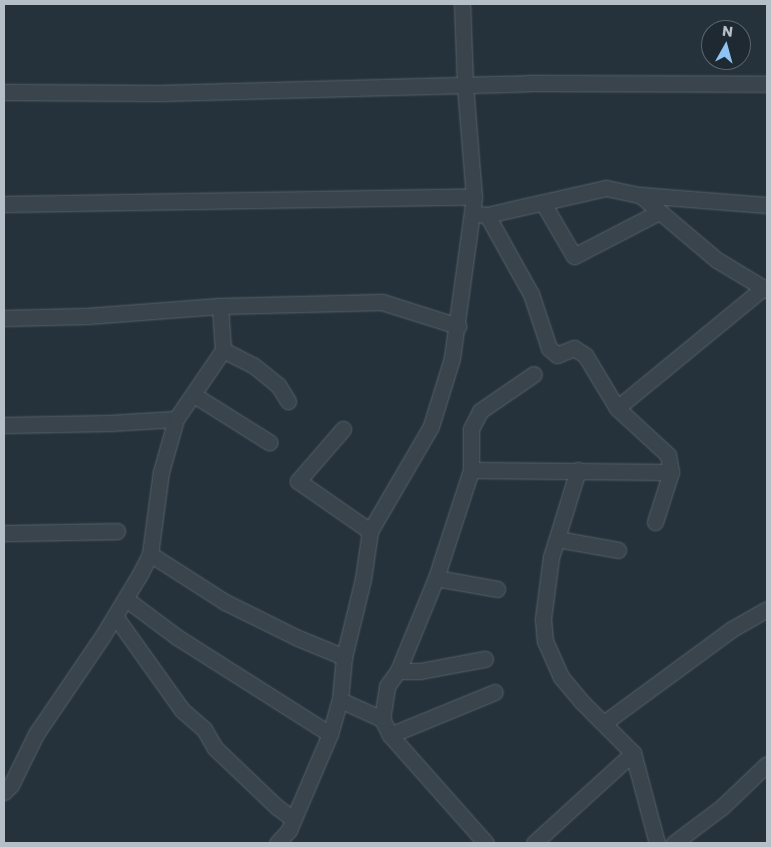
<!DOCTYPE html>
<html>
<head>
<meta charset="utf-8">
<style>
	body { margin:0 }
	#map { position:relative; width:771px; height:847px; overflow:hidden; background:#25323c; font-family:Poppins,sans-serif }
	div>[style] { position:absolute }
	.roads { filter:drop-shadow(0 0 1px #57626a) drop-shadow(0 0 1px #57626a) }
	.minor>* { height:15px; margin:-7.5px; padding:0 7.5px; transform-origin:7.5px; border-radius:7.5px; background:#39444c }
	span { translate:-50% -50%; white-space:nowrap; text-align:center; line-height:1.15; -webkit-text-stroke:4px #1e2931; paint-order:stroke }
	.frame { position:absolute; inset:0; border:5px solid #b4bfc8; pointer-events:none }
	.north { position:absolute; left:701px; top:20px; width:50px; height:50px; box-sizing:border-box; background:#1e2931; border:1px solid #5a656d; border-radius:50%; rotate:7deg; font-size:14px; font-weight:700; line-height:20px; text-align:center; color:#b4bfc8 }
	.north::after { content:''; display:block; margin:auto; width:18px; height:22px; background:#8ec4f3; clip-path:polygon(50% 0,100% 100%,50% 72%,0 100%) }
</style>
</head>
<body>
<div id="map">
	<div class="roads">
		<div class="minor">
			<div style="left:4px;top:92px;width:155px;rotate:0.4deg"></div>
			<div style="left:159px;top:93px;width:370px;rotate:-1.5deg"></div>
			<div style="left:529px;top:83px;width:238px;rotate:0.2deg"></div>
			<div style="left:640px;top:195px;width:101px;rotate:40.2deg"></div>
			<div style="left:717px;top:260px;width:58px;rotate:31deg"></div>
			<div style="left:543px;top:203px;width:61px;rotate:59.7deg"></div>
			<div style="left:574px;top:256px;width:96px;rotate:-27.4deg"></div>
			<div style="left:4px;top:204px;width:470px;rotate:-0.9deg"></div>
			<div style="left:477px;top:214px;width:10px;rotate:6deg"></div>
			<div style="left:487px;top:215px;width:122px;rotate:-12.8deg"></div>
			<div style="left:606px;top:188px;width:35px;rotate:12deg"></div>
			<div style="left:640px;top:195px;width:127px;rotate:4.5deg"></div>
			<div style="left:4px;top:318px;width:83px;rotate:-1.4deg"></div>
			<div style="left:87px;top:316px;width:133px;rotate:-4.3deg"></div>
			<div style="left:220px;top:306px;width:162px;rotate:-1.4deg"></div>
			<div style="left:382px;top:302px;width:80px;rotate:17.5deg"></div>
			<div style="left:223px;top:350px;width:34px;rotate:27deg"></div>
			<div style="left:253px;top:365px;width:32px;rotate:39deg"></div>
			<div style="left:278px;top:385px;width:19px;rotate:58deg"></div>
			<div style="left:194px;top:395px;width:89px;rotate:32.1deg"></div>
			<div style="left:617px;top:408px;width:189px;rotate:-39.4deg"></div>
			<div style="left:4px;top:425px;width:105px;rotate:-1.1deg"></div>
			<div style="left:109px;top:423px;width:67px;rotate:-3.4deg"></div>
			<div style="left:343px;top:429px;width:69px;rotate:130.9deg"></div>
			<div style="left:298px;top:481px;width:88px;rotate:34.8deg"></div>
			<div style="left:471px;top:470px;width:200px;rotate:0.6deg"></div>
			<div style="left:671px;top:472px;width:17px;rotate:-100deg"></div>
			<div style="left:668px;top:455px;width:69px;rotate:-137.3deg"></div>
			<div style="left:617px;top:408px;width:62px;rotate:-121.1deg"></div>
			<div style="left:585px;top:355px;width:13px;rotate:-148deg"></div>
			<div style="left:574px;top:348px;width:18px;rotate:158deg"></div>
			<div style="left:557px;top:355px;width:11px;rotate:-139deg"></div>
			<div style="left:549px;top:348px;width:57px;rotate:-108.4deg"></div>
			<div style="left:531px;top:294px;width:90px;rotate:-119.1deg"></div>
			<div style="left:578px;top:470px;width:91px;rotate:107.2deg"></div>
			<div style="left:551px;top:557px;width:63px;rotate:97.4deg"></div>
			<div style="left:543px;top:619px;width:22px;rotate:85deg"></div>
			<div style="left:545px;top:641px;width:39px;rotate:66deg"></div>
			<div style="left:561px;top:677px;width:31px;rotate:50deg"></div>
			<div style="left:581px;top:701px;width:74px;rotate:45deg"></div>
			<div style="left:633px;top:753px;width:93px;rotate:75.1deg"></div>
			<div style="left:655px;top:522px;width:52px;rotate:-72.3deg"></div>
			<div style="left:4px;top:533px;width:113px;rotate:-1deg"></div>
			<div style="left:557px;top:539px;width:62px;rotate:10.2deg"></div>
			<div style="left:150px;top:554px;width:89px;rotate:32.6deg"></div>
			<div style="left:225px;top:602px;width:81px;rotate:26.3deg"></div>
			<div style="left:298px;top:638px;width:50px;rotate:22.4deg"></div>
			<div style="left:436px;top:578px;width:62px;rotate:10.2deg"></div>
			<div style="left:126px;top:599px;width:64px;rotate:36.7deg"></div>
			<div style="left:177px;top:637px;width:181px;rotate:32.4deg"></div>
			<div style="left:115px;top:616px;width:115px;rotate:54.5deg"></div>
			<div style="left:182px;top:710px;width:29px;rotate:41deg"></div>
			<div style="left:204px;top:729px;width:22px;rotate:60deg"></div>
			<div style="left:215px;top:748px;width:86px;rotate:43.6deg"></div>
			<div style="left:277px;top:807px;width:20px;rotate:37deg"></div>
			<div style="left:398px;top:671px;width:22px"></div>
			<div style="left:420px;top:671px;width:66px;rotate:-10.5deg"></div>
			<div style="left:340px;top:700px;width:46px;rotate:24.3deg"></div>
			<div style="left:382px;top:719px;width:18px;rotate:63deg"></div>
			<div style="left:390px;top:735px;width:144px;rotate:48.4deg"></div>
			<div style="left:382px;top:719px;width:33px;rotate:-81deg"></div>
			<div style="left:387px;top:686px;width:19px;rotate:-54deg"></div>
			<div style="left:398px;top:671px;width:100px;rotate:-67.8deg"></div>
			<div style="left:436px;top:578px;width:114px;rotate:-72deg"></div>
			<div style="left:471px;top:470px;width:41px;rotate:-90deg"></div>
			<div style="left:471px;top:429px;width:20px;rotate:-63deg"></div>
			<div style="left:480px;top:411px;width:65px;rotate:-34.4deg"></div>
			<div style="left:604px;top:723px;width:159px;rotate:-36.3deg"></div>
			<div style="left:732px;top:629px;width:40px;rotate:-29.7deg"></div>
			<div style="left:390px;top:735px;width:113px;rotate:-22.3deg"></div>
			<div style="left:4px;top:792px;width:10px;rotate:-45deg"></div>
			<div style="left:11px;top:785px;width:57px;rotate:-63.9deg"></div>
			<div style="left:36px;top:734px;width:117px;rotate:-55.8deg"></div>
			<div style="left:102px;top:637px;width:74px;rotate:-58.9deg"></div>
			<div style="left:140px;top:574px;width:22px;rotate:-63deg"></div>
			<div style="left:150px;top:554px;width:83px;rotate:-82.4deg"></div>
			<div style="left:161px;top:472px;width:55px;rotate:-74.2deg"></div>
			<div style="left:176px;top:419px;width:83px;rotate:-55.7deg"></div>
			<div style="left:223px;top:350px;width:44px;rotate:-93.9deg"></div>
			<div style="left:277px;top:843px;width:18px;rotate:-47deg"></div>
			<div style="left:289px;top:830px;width:104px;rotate:-66.9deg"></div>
			<div style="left:330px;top:734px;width:35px;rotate:-74deg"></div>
			<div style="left:340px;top:700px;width:43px;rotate:-84.7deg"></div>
			<div style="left:344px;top:657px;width:80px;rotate:-76.3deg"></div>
			<div style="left:363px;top:579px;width:49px;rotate:-81.7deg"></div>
			<div style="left:370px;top:531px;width:121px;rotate:-59.8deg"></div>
			<div style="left:431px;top:426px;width:71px;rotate:-72.8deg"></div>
			<div style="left:452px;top:358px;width:162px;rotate:-82.2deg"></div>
			<div style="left:474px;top:197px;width:113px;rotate:-94.6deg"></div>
			<div style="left:465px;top:84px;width:80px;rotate:-92.1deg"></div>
			<div style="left:534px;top:843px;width:134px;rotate:-42.3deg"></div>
			<div style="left:674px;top:843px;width:60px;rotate:-36.9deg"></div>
			<div style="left:722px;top:807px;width:62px;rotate:-43.7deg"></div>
		</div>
	</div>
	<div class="frame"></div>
	<div class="north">N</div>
</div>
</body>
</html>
